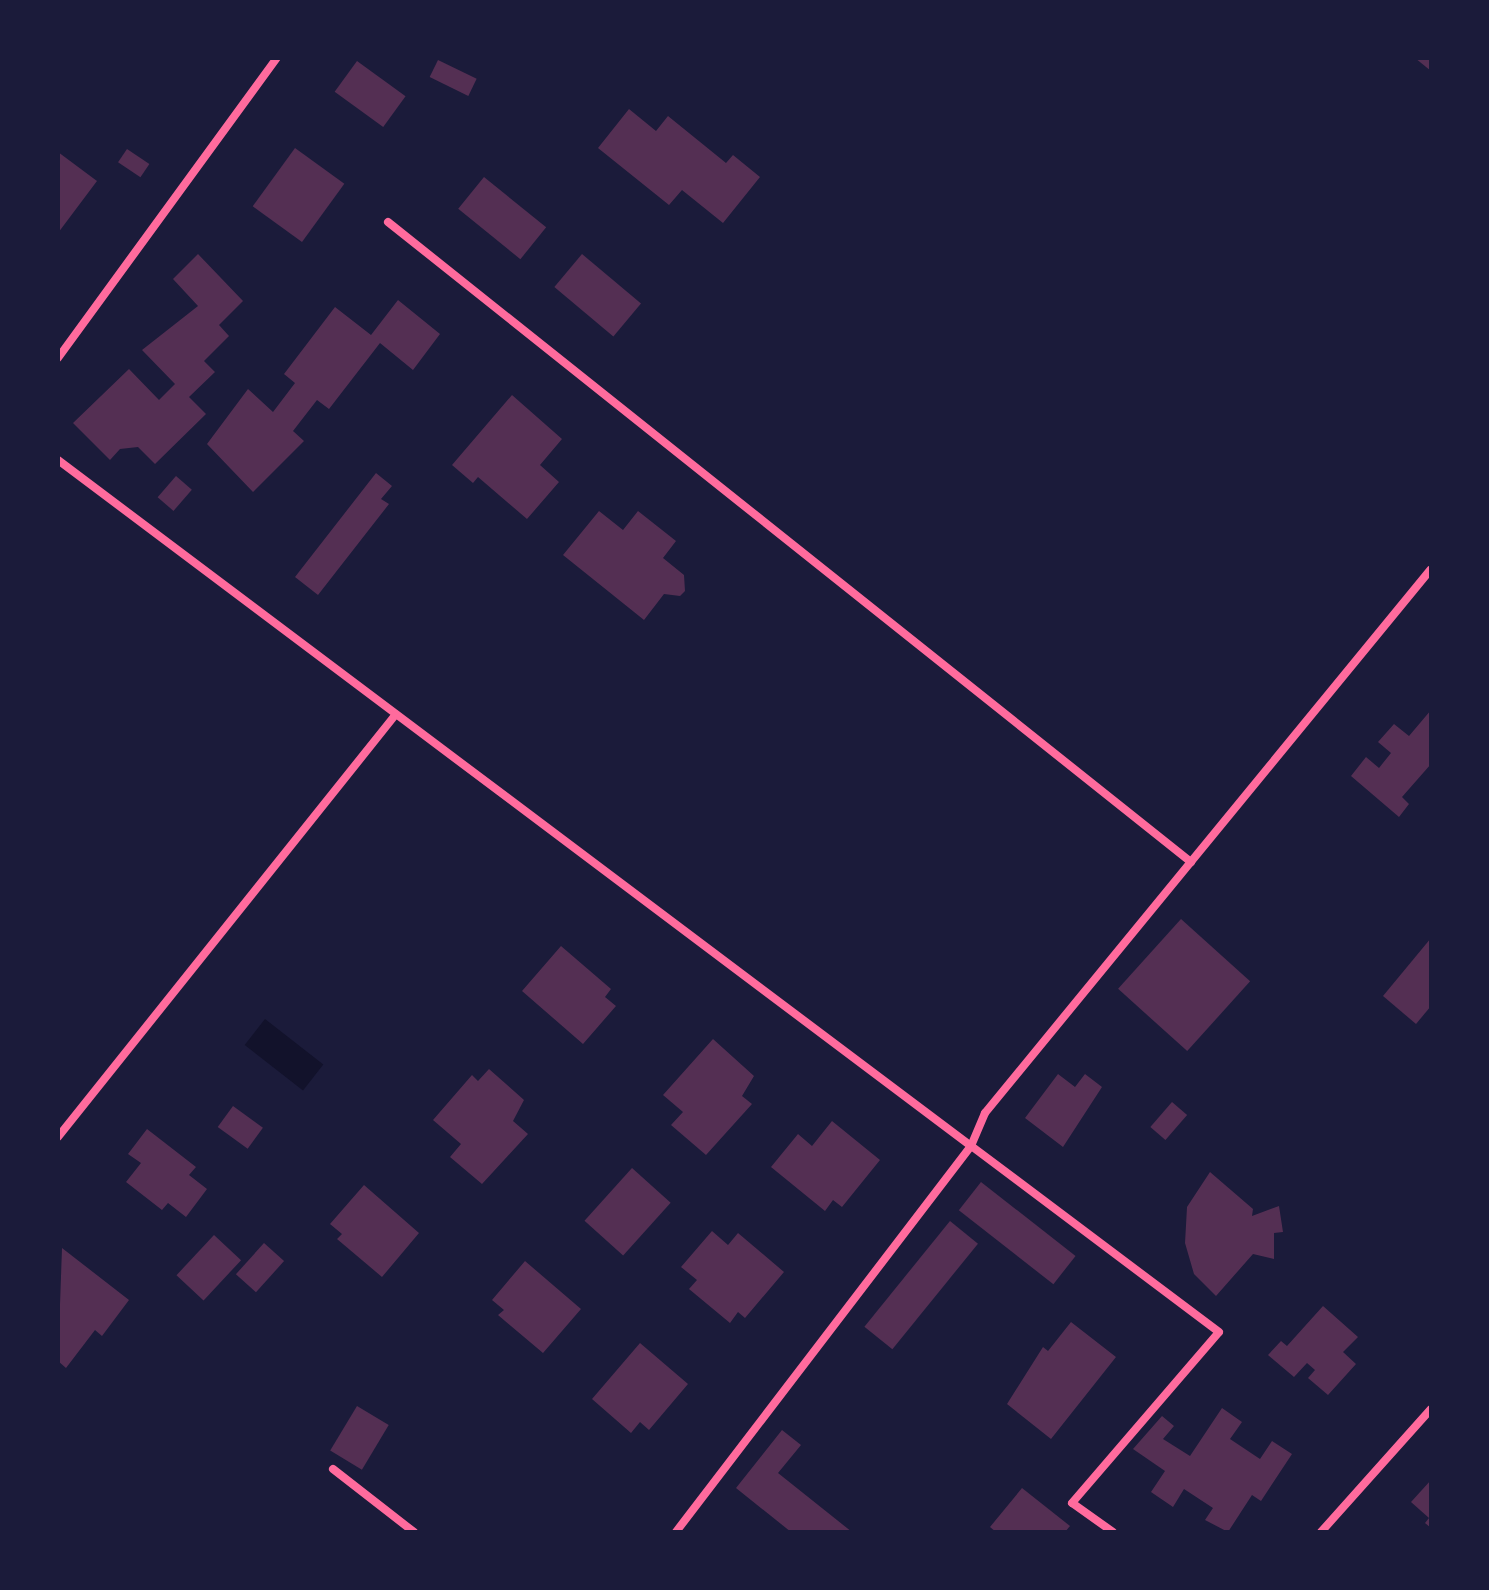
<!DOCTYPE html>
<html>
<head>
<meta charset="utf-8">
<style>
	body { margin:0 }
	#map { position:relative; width:1489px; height:1590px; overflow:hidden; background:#1b1b3a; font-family:Inter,sans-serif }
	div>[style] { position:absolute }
	.water>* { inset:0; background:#12122b; transform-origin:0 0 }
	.building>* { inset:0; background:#542f53; transform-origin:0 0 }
	.minor>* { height:8px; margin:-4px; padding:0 4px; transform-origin:4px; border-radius:4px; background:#ff6b9d }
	span { translate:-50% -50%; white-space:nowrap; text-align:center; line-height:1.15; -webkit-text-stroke:7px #1b1b3a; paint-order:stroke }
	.frame { position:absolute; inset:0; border:60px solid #1b1b3a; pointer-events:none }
</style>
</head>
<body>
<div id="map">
	<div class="water">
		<div style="left:265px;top:1019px;width:74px;height:33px;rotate:38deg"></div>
	</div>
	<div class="building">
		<div style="clip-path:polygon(1415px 58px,1431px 58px,1431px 71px)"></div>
		<div style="left:438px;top:60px;width:43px;height:19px;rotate:26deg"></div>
		<div style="left:357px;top:61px;width:60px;height:38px;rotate:36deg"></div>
		<div style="clip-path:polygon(629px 109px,656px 131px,668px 116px,726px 163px,733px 155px,760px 177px,723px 223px,682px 190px,669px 205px,598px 148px)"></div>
		<div style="left:295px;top:148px;width:61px;height:72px;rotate:36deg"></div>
		<div style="left:127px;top:149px;width:27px;height:16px;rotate:34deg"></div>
		<div style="clip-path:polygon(58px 152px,97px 181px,58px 233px)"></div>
		<div style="left:484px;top:177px;width:80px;height:41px;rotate:39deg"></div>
		<div style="clip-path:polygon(198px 254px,243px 301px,219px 325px,229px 336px,204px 361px,215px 372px,189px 397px,206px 414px,155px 464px,138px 447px,120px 449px,110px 460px,73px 423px,129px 369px,159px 400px,175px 384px,142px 350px,198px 306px,173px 279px)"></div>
		<div style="left:582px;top:254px;width:77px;height:43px;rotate:40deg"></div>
		<div style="clip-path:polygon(398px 300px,440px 334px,413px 370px,380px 343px,329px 409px,317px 400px,293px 431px,304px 441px,253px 492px,207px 444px,248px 389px,273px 412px,295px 383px,284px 374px,335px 307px,371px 335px)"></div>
		<div style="clip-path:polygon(512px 395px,562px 439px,540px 465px,559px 482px,527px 519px,478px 477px,473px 483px,452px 465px)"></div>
		<div style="clip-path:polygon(376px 473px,392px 486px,381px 499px,389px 504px,318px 595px,295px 577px)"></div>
		<div style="left:176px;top:476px;width:21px;height:28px;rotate:41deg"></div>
		<div style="clip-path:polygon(599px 511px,623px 530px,638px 511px,676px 541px,663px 558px,684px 575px,685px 591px,680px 596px,664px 594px,644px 620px,563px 555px)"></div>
		<div style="clip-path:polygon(1431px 710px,1431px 764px,1402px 797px,1409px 804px,1399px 817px,1351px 776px,1366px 757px,1379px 768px,1391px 753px,1378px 742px,1394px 724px,1409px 736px)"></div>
		<div style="left:1181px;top:919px;width:93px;height:94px;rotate:42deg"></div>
		<div style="clip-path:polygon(1431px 938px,1431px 1006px,1416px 1024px,1383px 996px)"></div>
		<div style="clip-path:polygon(561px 946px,611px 989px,605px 997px,616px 1006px,583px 1044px,522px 991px)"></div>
		<div style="clip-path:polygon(713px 1039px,754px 1076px,742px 1096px,752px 1104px,706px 1155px,671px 1125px,683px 1112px,663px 1095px)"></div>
		<div style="clip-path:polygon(489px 1069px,524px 1100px,513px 1121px,528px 1134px,482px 1184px,450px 1157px,461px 1144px,433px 1120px,472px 1075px,478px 1081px)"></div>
		<div style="clip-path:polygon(1058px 1074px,1075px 1087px,1085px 1074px,1102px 1087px,1063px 1147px,1025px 1118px)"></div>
		<div style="left:1172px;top:1102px;width:20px;height:33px;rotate:41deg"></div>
		<div style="left:233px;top:1106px;width:37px;height:26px;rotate:36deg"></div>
		<div style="clip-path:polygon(832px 1121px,880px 1160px,842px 1207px,833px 1200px,825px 1211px,771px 1167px,798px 1134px,812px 1146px)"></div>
		<div style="clip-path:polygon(147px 1129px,196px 1167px,189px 1175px,207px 1189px,186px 1217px,168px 1203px,162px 1210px,126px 1182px,141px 1163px,128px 1154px)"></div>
		<div style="left:632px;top:1168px;width:52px;height:71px;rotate:42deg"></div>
		<div style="clip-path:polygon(1210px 1172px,1253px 1209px,1252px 1216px,1279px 1206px,1283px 1232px,1274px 1233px,1274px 1259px,1253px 1254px,1216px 1296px,1194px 1274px,1185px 1243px,1187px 1207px)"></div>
		<div style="left:981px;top:1182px;width:120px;height:36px;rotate:38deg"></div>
		<div style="clip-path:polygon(364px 1185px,419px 1233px,382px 1277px,337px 1239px,342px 1234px,330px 1224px)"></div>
		<div style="left:950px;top:1221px;width:36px;height:136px;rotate:39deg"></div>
		<div style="clip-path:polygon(712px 1231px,728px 1245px,738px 1233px,784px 1272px,745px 1318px,738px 1312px,730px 1323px,689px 1289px,697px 1280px,681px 1267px)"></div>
		<div style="left:214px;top:1235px;width:37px;height:55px;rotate:43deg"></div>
		<div style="left:264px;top:1243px;width:27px;height:42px;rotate:42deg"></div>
		<div style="clip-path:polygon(62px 1248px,129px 1300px,102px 1336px,95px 1330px,66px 1368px,58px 1361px)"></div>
		<div style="clip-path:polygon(525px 1261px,581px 1309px,543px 1353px,498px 1315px,504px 1310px,492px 1300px)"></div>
		<div style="clip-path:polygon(1323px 1306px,1358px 1337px,1343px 1352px,1356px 1364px,1328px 1395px,1308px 1378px,1315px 1370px,1307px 1363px,1294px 1377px,1268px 1355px,1281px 1341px,1287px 1346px)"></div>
		<div style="clip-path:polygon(1071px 1322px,1116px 1357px,1051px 1439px,1007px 1404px,1043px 1347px,1048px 1351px)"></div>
		<div style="clip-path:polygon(640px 1343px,688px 1384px,649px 1430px,640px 1422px,631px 1433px,592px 1399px)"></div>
		<div style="left:357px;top:1406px;width:37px;height:52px;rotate:31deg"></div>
		<div style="clip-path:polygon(1222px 1408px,1242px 1422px,1230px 1439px,1260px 1459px,1272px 1441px,1292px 1454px,1261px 1501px,1252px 1495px,1228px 1532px,1205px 1520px,1213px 1508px,1184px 1489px,1173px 1507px,1151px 1492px,1165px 1471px,1133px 1449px,1162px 1416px,1174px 1426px,1163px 1439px,1190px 1456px)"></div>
		<div style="clip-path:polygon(782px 1430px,801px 1445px,778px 1473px,852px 1532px,791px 1532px,736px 1488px)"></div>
		<div style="clip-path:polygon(1431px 1480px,1431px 1528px,1425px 1523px,1429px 1518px,1411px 1502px)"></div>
		<div style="clip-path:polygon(1022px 1488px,1070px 1526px,1065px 1532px,996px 1532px,990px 1527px)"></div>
	</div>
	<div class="minor">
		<div style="left:388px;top:222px;width:1027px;rotate:38.56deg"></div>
		<div style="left:58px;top:358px;width:371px;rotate:-53.9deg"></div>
		<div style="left:58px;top:460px;width:1142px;rotate:36.92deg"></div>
		<div style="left:971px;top:1146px;width:486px;rotate:127.4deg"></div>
		<div style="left:58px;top:1137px;width:541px;rotate:-51.37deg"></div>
		<div style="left:333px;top:1469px;width:103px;rotate:37.9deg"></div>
		<div style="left:1113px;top:1532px;width:50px;rotate:-144.7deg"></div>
		<div style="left:1072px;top:1503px;width:225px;rotate:-49.3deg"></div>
		<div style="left:1219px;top:1332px;width:310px;rotate:-143.1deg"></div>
		<div style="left:971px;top:1146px;width:36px;rotate:-67deg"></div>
		<div style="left:985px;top:1113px;width:703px;rotate:-50.65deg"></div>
		<div style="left:1321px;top:1532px;width:165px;rotate:-48.2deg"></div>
	</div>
	<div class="frame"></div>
</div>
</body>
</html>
